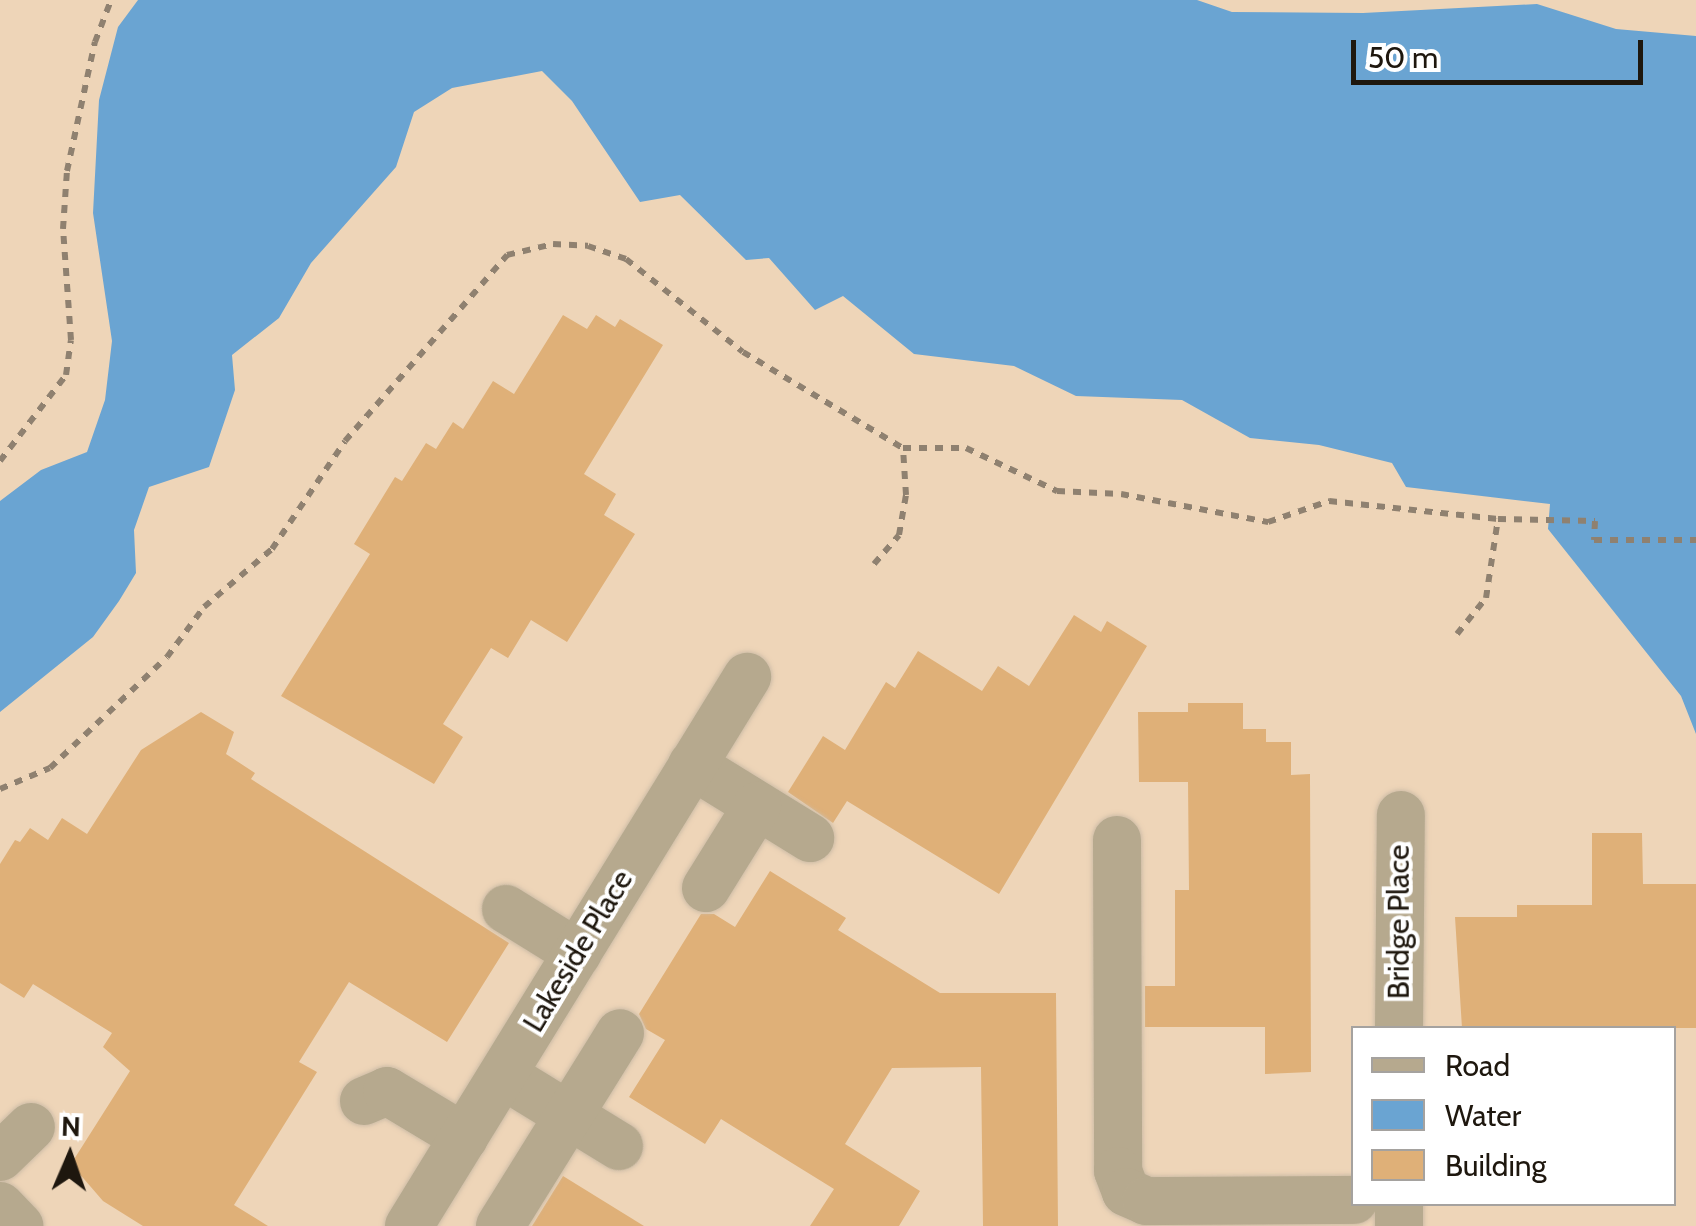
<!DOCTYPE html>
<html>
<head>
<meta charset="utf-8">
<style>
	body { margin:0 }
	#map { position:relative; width:1696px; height:1226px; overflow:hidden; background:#f5e1c9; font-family:Cabin,sans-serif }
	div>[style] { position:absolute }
	.built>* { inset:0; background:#eed5b8 }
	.water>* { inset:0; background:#6aa4d2 }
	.building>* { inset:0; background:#dfb078 }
	.path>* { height:6px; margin-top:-3px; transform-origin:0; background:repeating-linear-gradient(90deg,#8f8170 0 8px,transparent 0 16px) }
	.roads { filter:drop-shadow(0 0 2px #cebda7) drop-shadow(0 0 2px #cebda7) }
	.minor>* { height:48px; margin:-24px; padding:0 24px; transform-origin:24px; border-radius:24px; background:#b6a98e }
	span { translate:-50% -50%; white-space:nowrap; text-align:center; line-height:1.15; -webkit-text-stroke:8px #fff; paint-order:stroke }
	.street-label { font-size:30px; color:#1e170e }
	.legend { position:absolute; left:1351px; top:1026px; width:325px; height:180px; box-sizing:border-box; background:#fff; border:2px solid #a5a29f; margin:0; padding:12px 18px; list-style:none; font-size:30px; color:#1e170e }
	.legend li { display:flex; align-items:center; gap:20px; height:50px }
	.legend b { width:50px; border:2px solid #a5a29f }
	.north { position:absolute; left:20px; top:1106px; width:100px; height:100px; -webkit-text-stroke:8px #fff; paint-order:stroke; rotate:2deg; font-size:28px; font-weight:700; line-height:40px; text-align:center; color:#1e170e }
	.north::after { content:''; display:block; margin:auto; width:35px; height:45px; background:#1e170e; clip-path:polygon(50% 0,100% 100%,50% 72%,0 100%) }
	.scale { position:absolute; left:1351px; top:40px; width:292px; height:45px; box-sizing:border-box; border:5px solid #1e170e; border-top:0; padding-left:12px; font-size:30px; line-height:35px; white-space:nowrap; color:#1e170e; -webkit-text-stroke:8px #fff; paint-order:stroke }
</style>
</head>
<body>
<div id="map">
	<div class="built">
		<div style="clip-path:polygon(evenodd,0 0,1696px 0,1696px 1226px,0 1226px,0 0,1354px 1028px,1674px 1028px,1674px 1204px,1354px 1204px,1354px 1028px)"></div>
	</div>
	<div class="water">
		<div style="clip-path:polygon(138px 0,1197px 0,1232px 12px,1363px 13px,1537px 4px,1616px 29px,1696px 36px,1696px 734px,1681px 696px,1548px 529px,1550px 504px,1406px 487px,1392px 463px,1319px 445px,1250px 438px,1182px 400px,1076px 396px,1014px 366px,914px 354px,843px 296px,815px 310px,769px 258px,746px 260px,680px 195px,640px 202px,572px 101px,542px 71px,452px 88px,414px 112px,396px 167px,311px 263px,279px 318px,232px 355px,235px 390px,209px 467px,149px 487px,134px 530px,136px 573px,119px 601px,93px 637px,0 712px,0 501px,41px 470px,87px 452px,105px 400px,112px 341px,93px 213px,99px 100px,118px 27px)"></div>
	</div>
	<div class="building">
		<div style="clip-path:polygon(563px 315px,587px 329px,596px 315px,615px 327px,620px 319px,663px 345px,584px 474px,616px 494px,604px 515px,635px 534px,567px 642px,531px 620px,508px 658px,491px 648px,443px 724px,463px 737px,434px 784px,281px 696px,370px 554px,354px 544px,395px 477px,402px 481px,426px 443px,436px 449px,453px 422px,463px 429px,493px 381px,514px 394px)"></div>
		<div style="clip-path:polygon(1074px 615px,1101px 632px,1107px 621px,1147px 646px,999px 894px,847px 801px,833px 823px,788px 792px,823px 736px,845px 750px,886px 682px,895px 688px,918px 651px,982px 691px,998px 666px,1029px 686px)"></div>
		<div style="clip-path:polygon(1188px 703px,1243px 703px,1243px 729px,1266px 729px,1266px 742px,1291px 742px,1291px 775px,1310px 774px,1311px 1072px,1265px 1074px,1265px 1027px,1145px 1027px,1145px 986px,1175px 986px,1175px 890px,1189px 890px,1188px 782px,1139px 782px,1138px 712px,1188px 712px)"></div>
		<div style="clip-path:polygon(201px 712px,234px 732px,226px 754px,255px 773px,251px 779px,509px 943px,447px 1042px,349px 982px,299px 1062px,317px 1072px,234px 1205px,268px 1226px,143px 1226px,103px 1201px,71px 1164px,130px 1071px,103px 1047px,112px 1033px,33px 984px,24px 998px,0 983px,0 864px,15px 840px,20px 842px,30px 828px,48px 840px,62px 818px,87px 834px,141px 750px)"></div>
		<div style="clip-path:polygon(1592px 833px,1642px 833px,1643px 884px,1696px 884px,1696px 1028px,1462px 1028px,1455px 917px,1517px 917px,1517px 905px,1592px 905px)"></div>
		<div style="clip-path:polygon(770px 871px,846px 918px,838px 930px,940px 993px,1056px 993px,1058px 1226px,983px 1226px,981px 1067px,892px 1068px,845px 1144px,920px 1191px,899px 1226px,810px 1226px,834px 1189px,721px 1119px,705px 1144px,629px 1097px,665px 1040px,646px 1029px,639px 1014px,701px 914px,714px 914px,735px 927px)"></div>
		<div style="clip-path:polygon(563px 1176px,644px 1226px,532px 1226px)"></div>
	</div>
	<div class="path">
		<div style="left:0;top:461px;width:108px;rotate:-52.5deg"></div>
		<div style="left:66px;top:375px;width:35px;rotate:-82deg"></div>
		<div style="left:71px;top:340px;width:111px;rotate:-94.1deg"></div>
		<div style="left:63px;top:229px;width:58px;rotate:-86.1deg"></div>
		<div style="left:67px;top:171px;width:132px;rotate:-77.8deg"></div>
		<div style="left:95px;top:42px;width:45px;rotate:-69.1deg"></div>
		<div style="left:874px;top:564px;width:38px;rotate:-49deg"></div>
		<div style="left:899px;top:535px;width:41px;rotate:-80.1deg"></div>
		<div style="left:906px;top:495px;width:47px;rotate:-93.7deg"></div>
		<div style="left:1457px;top:634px;width:46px;rotate:-51.1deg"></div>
		<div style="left:1486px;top:598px;width:80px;rotate:-81.4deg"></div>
		<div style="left:0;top:789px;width:54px;rotate:-22.8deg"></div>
		<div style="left:50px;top:768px;width:161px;rotate:-43.5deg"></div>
		<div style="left:167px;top:657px;width:62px;rotate:-53.5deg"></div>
		<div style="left:204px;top:607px;width:89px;rotate:-40.5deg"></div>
		<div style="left:272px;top:549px;width:130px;rotate:-55.9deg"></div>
		<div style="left:345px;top:441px;width:247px;rotate:-48.9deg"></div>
		<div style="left:507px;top:255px;width:47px;rotate:-13.4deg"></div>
		<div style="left:553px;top:244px;width:35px;rotate:3deg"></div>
		<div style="left:588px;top:246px;width:40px;rotate:18.9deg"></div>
		<div style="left:626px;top:259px;width:149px;rotate:38.5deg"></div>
		<div style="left:743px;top:352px;width:187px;rotate:31deg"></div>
		<div style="left:903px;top:448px;width:63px"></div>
		<div style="left:966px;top:448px;width:101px;rotate:25.3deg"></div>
		<div style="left:1057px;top:491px;width:64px;rotate:2.7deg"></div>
		<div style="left:1121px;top:494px;width:150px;rotate:10.8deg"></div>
		<div style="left:1268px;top:522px;width:65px;rotate:-19deg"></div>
		<div style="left:1329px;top:501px;width:170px;rotate:6.1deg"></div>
		<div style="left:1498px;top:519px;width:97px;rotate:1.2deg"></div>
		<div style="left:1595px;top:521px;width:19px;rotate:93deg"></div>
		<div style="left:1594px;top:540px;width:102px"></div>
	</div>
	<div class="roads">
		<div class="minor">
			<div style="left:692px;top:765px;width:139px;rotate:31.7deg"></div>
			<div style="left:1117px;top:840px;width:331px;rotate:89.8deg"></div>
			<div style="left:1118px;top:1171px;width:22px;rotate:69deg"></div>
			<div style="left:1126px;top:1192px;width:22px;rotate:24deg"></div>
			<div style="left:1146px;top:1201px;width:208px;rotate:-0.3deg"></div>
			<div style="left:706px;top:888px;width:97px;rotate:-58.1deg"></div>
			<div style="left:506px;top:909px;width:84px;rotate:31.8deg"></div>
			<div style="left:1399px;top:1028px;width:213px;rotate:-89.5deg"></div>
			<div style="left:503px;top:1075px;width:136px;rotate:31.5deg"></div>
			<div style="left:364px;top:1101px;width:25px;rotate:-23deg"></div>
			<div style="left:387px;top:1091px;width:90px;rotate:30.9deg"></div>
			<div style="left:0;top:1157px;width:43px;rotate:-44.1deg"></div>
			<div style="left:1399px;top:1204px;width:22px;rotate:90deg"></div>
			<div style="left:0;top:1206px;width:28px;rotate:46deg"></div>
			<div style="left:409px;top:1226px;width:645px;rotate:-58.38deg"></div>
			<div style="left:500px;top:1226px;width:227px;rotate:-58.1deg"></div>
		</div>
	</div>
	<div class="street-label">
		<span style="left:1399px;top:922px;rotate:-90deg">Bridge Place</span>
		<span style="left:578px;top:951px;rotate:-59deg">Lakeside Place</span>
	</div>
	<ul class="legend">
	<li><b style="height:12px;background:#b6a98e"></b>Road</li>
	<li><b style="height:28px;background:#6aa4d2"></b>Water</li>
	<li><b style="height:28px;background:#dfb078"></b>Building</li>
	</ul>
	<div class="north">N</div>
	<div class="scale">50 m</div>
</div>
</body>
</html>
